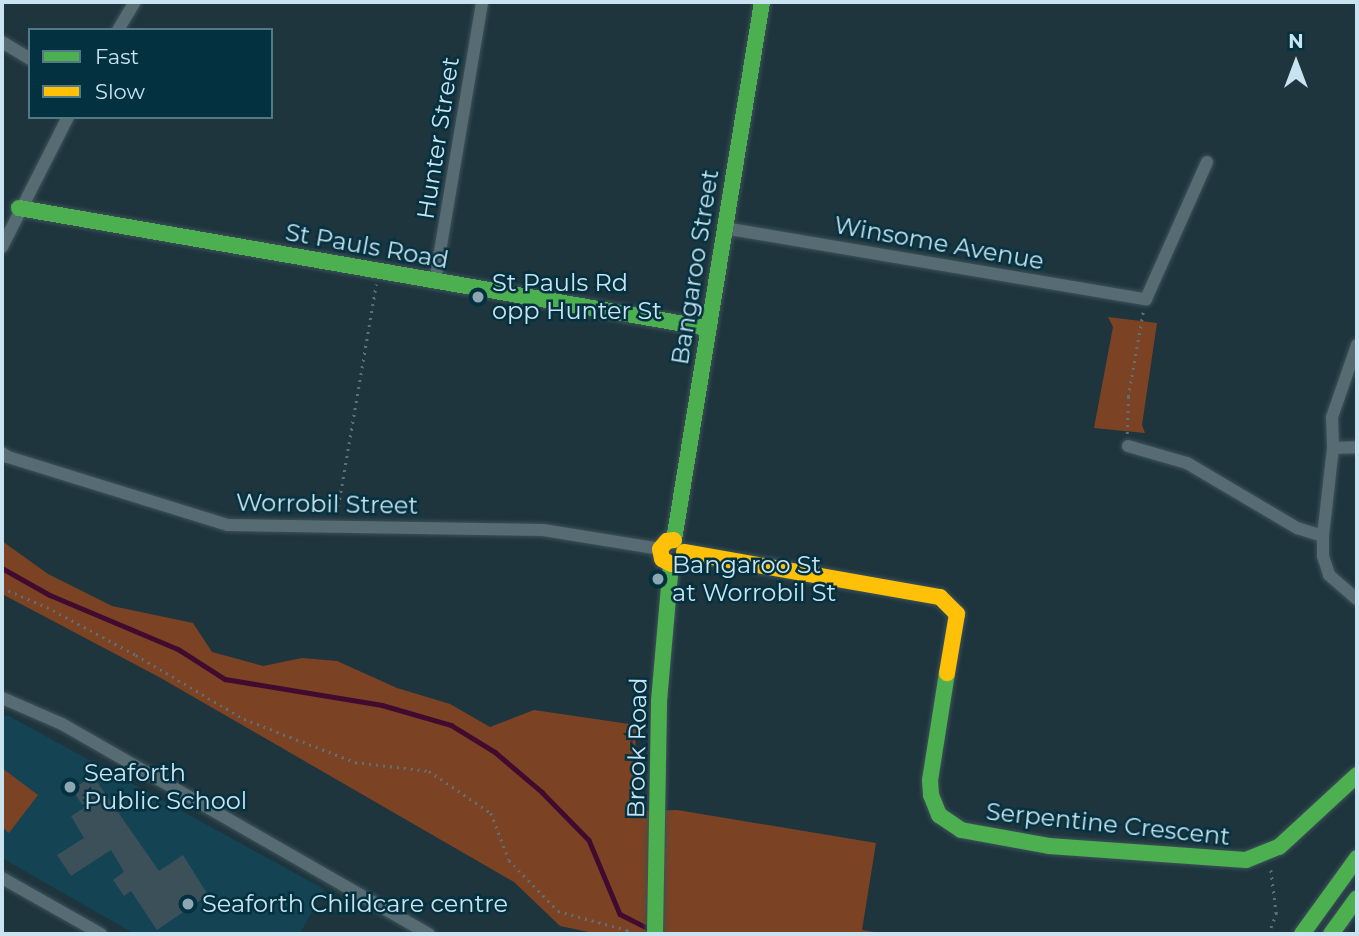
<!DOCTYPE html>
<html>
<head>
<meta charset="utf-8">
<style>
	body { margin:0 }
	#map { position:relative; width:1359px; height:936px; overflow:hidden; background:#1e353e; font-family:Montserrat,sans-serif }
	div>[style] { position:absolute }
	.built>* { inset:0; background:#144354 }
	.green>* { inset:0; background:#7b4324 }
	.stream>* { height:4.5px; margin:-2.25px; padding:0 2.25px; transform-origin:2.25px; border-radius:2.25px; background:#410b30 }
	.building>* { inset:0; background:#3b5059 }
	.path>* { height:2.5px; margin-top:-1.25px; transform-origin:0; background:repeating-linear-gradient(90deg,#5e7077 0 2px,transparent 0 7px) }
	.roads { filter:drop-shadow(0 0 2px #3e5158) drop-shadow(0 0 2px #3e5158) }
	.street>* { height:12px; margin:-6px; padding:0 6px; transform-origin:6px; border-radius:6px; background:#566b72 }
	.fast>* { height:16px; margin:-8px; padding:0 8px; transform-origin:8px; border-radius:8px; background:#4caf50 }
	.slow>* { height:16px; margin:-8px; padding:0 8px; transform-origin:8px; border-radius:8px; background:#ffc107 }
	.dots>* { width:19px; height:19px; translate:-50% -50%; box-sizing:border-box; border:4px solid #043140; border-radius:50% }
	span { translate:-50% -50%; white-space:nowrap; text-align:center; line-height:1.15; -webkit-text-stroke:5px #043140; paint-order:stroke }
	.street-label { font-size:24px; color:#c9e4f0 }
	.poi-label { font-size:24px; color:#c9e4f0 }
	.left { translate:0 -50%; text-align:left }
	.frame { position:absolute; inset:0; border:4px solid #c9e4f0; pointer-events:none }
	.legend { position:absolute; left:28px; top:28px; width:245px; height:91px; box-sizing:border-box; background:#043140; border:2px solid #537986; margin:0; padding:9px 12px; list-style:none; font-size:21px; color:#c9e4f0 }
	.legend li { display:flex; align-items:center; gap:14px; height:35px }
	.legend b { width:35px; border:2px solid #537986 }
	.north { position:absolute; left:1261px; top:28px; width:70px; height:70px; -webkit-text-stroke:5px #043140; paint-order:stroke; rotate:0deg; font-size:19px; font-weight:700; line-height:28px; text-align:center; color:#c9e4f0 }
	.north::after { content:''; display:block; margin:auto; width:24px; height:32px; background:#c9e4f0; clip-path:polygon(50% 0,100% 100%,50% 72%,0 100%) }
</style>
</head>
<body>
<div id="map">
	<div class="built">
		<div style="clip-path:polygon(2px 715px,9px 716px,324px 889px,300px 934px,135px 934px,2px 858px)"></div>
	</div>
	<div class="green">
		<div style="clip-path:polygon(1108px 317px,1157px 323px,1142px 425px,1145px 433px,1094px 428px,1113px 327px)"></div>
		<div style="clip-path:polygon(2px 541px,48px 574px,112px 606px,193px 623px,212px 652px,263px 666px,302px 658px,337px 661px,397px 688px,450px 704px,490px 727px,534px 710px,636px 725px,634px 811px,677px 810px,876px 843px,862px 930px,887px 934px,598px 934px,560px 926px,514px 882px,159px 677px,2px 594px)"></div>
		<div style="clip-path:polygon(2px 768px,38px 795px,9px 833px,2px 827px)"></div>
	</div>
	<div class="stream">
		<div style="left:2px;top:568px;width:55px;rotate:29.4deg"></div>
		<div style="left:50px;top:595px;width:139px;rotate:22.9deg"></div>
		<div style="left:178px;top:649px;width:56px;rotate:32.6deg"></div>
		<div style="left:225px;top:679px;width:159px;rotate:9.4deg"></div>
		<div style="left:382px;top:705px;width:72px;rotate:16.2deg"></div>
		<div style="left:451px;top:725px;width:52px;rotate:31.5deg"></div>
		<div style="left:495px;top:752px;width:62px;rotate:40.4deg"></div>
		<div style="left:542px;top:792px;width:67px;rotate:45.6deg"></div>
		<div style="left:589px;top:840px;width:80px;rotate:67.3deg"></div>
		<div style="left:620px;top:914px;width:34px;rotate:27deg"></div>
	</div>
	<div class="building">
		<div style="clip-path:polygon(93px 776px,159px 871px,183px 855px,208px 895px,157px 930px,131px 891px,124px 896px,113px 880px,124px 872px,111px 850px,71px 876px,57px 855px,84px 838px,71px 816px,84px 808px,72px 789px)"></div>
	</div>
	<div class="path">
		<div style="left:1127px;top:434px;width:37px;rotate:-88deg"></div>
		<div style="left:1128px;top:397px;width:86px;rotate:-80deg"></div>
		<div style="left:337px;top:513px;width:232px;rotate:-80.3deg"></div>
		<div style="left:2px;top:588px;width:49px;rotate:22.9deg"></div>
		<div style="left:47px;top:607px;width:101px;rotate:28.3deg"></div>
		<div style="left:136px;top:655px;width:126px;rotate:30.7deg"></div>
		<div style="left:244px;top:719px;width:119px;rotate:21.2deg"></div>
		<div style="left:355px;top:762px;width:75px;rotate:6.9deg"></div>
		<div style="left:429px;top:771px;width:75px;rotate:34.1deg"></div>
		<div style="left:491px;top:813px;width:50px;rotate:69deg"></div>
		<div style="left:509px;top:860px;width:71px;rotate:46.1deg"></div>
		<div style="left:558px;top:911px;width:72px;rotate:15.4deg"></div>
		<div style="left:627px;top:930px;width:5px;rotate:53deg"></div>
		<div style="left:1268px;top:934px;width:22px;rotate:-68deg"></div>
		<div style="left:1276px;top:914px;width:48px;rotate:-97.1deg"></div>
	</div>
	<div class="roads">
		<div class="street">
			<div style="left:118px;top:30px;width:33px;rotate:-59deg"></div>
			<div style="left:2px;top:42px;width:33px;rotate:31deg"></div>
			<div style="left:724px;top:228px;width:428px;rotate:9.6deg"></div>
			<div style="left:1146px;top:299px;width:150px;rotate:-66deg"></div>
			<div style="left:2px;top:247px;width:146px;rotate:-63.1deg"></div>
			<div style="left:435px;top:281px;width:283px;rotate:-80.4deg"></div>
			<div style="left:1357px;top:345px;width:76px;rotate:109.1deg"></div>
			<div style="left:1332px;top:417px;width:31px;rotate:88deg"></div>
			<div style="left:1333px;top:448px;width:89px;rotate:96.5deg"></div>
			<div style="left:1323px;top:536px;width:20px;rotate:90deg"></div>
			<div style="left:1323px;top:556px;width:20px;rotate:72deg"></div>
			<div style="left:1329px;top:575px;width:37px;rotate:41deg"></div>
			<div style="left:1128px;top:446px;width:61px;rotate:16.1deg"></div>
			<div style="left:1187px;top:463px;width:128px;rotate:30.6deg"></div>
			<div style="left:1297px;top:528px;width:27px;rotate:17deg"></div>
			<div style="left:1333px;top:448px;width:24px;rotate:-2deg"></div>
			<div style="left:2px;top:453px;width:7px;rotate:34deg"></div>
			<div style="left:8px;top:457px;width:230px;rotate:17.2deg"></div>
			<div style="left:228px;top:525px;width:315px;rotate:0.9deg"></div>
			<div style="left:543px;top:530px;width:119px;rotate:9.2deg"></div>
			<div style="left:2px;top:698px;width:65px;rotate:23.4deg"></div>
			<div style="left:62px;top:724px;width:423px;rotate:29.8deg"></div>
			<div style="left:2px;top:878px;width:114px;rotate:29.5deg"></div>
		</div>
		<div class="fast">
			<div style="left:19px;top:208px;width:698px;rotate:9.89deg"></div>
			<div style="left:674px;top:540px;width:545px;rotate:-80.71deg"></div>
			<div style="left:947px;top:673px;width:108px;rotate:99deg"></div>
			<div style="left:930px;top:780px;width:15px;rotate:86deg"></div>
			<div style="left:931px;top:795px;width:22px;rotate:68deg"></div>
			<div style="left:939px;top:815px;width:27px;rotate:34deg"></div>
			<div style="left:961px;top:830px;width:89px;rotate:10.3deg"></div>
			<div style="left:1049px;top:846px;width:197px;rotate:4.1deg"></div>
			<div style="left:1246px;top:860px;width:35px;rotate:-22deg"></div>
			<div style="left:1279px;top:847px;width:106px;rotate:-42.7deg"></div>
			<div style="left:655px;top:934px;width:233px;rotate:-89deg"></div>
			<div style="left:659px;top:701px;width:138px;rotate:-85deg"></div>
			<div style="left:1302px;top:934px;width:94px;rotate:-54.1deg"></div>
			<div style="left:1331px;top:934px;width:44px;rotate:-54.2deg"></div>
		</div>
		<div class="slow">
			<div style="left:684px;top:552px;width:260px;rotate:10deg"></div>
			<div style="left:940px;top:597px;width:24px;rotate:45deg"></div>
			<div style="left:957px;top:614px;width:60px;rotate:99.6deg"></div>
			<div style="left:671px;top:564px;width:10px;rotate:-151deg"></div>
			<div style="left:662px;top:559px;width:10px;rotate:-101deg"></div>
			<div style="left:660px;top:549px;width:11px;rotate:-49deg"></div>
			<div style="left:667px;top:541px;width:7px;rotate:-8deg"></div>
		</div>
	</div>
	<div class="dots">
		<div style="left:478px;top:297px;background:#8da7b2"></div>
		<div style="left:658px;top:579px;background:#8da7b2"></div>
		<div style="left:70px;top:787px;background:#8da7b2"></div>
		<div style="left:188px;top:904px;background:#8da7b2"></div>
	</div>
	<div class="street-label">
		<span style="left:438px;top:138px;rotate:-81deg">Hunter Street</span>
		<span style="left:939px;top:243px;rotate:10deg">Winsome Avenue</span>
		<span style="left:367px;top:246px;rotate:10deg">St Pauls Road</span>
		<span style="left:695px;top:267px;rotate:-81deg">Bangaroo Street</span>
		<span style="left:327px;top:504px;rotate:1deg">Worrobil Street</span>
		<span style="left:637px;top:748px;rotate:-89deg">Brook Road</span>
		<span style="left:1108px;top:824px;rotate:6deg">Serpentine Crescent</span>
	</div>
	<div class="poi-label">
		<span class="left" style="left:492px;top:297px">St Pauls Rd<br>opp Hunter St</span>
		<span class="left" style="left:672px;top:579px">Bangaroo St<br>at Worrobil St</span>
		<span class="left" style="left:84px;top:787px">Seaforth<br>Public School</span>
		<span class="left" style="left:202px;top:904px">Seaforth Childcare centre</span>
	</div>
	<div class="frame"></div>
	<ul class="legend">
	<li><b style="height:9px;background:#4caf50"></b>Fast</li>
	<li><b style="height:9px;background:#ffc107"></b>Slow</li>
	</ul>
	<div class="north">N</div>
</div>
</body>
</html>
